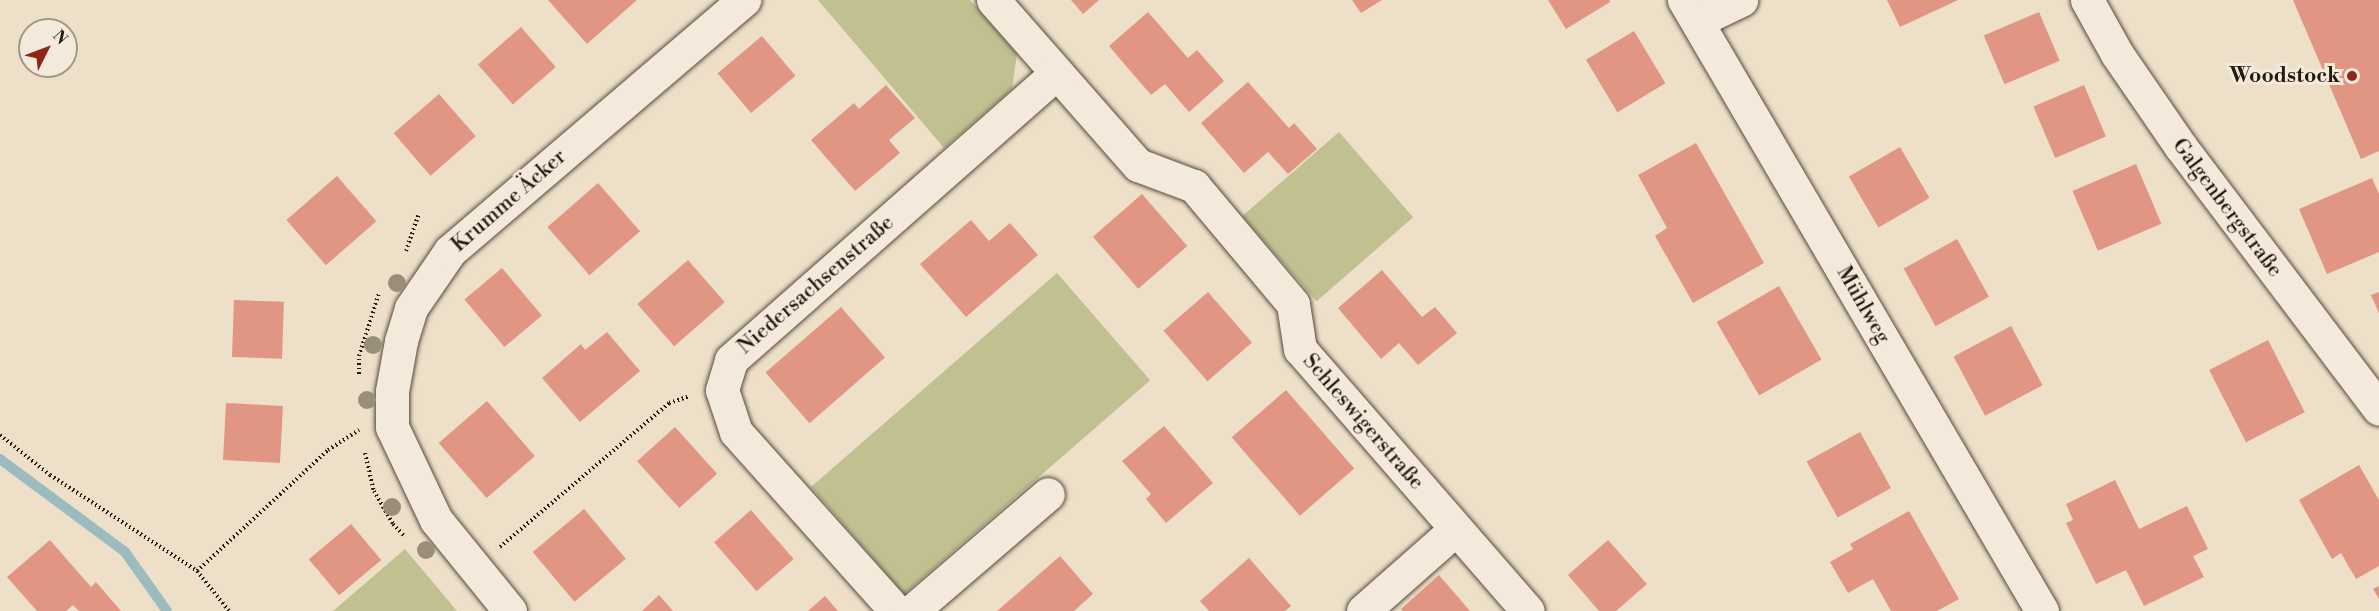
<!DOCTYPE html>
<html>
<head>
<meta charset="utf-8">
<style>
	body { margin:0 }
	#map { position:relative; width:2379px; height:611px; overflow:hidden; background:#eedfc8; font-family:"Libre Bodoni",serif }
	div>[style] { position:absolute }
	.green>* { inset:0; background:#c0c091; transform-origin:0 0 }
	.stream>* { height:10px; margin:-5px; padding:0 5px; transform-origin:5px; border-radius:5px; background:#9cbbbe }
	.building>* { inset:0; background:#e09683; transform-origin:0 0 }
	.path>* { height:4px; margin-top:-2px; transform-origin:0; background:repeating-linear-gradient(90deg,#251a10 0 1.5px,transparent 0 4.5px) }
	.roads { filter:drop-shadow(0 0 2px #574b3e) drop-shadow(0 0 2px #574b3e) }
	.minor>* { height:33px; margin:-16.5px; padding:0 16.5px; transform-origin:16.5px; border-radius:16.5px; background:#f4eadb }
	.trees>* { width:18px; height:18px; margin:-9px; border-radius:50%; background:#998e78 }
	.dots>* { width:16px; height:16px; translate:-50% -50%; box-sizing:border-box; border:3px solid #f4eadb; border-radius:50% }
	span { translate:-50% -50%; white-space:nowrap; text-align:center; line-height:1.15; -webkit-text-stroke:6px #f4eadb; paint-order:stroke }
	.poi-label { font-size:21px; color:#251a10; font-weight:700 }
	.right { translate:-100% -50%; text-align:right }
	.street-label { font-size:21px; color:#251a10 }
	.north { position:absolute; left:18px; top:18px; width:60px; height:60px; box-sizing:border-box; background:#f4eadb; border:2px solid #a1978a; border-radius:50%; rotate:48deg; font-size:16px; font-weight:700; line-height:24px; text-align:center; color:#251a10 }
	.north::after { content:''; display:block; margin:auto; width:21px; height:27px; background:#8f2418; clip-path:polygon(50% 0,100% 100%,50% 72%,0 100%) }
</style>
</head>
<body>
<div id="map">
	<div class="green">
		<div style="clip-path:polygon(818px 0,970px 0,1017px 54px,1012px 89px,944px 148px)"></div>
		<div style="left:1339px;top:132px;width:113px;height:128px;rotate:49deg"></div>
		<div style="left:1057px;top:273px;width:142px;height:326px;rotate:49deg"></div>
		<div style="clip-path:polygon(405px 549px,457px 611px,333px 611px)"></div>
	</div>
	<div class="stream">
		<div style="left:0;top:459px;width:156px;rotate:36.6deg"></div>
		<div style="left:125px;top:552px;width:72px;rotate:54.6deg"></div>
	</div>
	<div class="building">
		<div style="clip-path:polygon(548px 0,637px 0,587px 44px)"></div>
		<div style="clip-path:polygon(1071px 0,1099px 0,1083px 14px)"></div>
		<div style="clip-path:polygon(1352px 0,1382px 0,1361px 13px)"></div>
		<div style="clip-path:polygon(1548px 0,1609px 0,1610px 2px,1566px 29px)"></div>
		<div style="clip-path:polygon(1887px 0,1958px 0,1900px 27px)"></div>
		<div style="clip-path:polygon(2293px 0,2379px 0,2379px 151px,2361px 159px)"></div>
		<div style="clip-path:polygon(1148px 12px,1188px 58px,1197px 50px,1224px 81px,1189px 112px,1165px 84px,1151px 95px,1109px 46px)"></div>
		<div style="left:2039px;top:12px;width:53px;height:60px;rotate:67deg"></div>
		<div style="left:521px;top:27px;width:53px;height:57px;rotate:49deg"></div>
		<div style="left:1634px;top:31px;width:61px;height:56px;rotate:59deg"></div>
		<div style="left:762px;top:36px;width:52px;height:58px;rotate:50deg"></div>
		<div style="clip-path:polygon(1248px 82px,1289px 128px,1294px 123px,1317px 149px,1288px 174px,1268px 152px,1244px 173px,1201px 123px)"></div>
		<div style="clip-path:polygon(886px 85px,915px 118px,889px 140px,900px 153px,855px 191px,811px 140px,854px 103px,859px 109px)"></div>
		<div style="left:2084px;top:85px;width:56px;height:55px;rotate:67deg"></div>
		<div style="left:439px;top:94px;width:56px;height:60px;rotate:49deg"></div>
		<div style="clip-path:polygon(1696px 143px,1764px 263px,1693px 303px,1655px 236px,1667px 228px,1638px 175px)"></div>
		<div style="left:1900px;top:147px;width:59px;height:59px;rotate:60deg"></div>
		<div style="left:2136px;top:164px;width:65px;height:69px;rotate:67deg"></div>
		<div style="left:337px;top:176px;width:60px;height:67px;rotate:49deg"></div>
		<div style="clip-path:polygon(2372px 178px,2379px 194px,2379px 252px,2327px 274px,2299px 209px)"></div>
		<div style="left:598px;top:183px;width:64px;height:67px;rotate:49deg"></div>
		<div style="left:1142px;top:194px;width:69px;height:65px;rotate:49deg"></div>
		<div style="clip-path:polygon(971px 220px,989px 241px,1010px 223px,1038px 255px,966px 317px,920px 264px)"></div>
		<div style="left:1957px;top:239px;width:66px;height:61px;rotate:61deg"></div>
		<div style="left:688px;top:260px;width:56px;height:67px;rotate:49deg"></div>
		<div style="left:502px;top:268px;width:62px;height:49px;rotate:50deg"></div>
		<div style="clip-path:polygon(1382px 270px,1422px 317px,1435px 307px,1457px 333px,1418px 365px,1399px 343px,1381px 359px,1338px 308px)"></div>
		<div style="left:1779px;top:286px;width:85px;height:72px;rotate:60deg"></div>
		<div style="left:1208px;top:292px;width:67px;height:59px;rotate:49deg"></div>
		<div style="clip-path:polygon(2379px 292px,2379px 313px,2371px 295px)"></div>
		<div style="left:234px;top:300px;width:50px;height:57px;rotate:2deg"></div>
		<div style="left:841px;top:307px;width:67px;height:100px;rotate:49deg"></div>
		<div style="left:2011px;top:326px;width:67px;height:65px;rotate:62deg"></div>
		<div style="clip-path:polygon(607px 332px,640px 371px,580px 422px,542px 378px,581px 344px,585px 350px)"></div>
		<div style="left:2268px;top:340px;width:81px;height:66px;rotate:63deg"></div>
		<div style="left:1286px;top:390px;width:104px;height:72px;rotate:49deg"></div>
		<div style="left:487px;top:401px;width:73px;height:64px;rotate:49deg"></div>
		<div style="left:226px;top:403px;width:57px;height:57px;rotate:3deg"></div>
		<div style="clip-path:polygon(1164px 426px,1213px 483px,1166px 523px,1146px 499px,1151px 494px,1122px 461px)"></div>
		<div style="left:675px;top:427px;width:63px;height:51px;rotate:48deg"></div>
		<div style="left:1860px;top:432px;width:64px;height:61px;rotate:61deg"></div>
		<div style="clip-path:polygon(2359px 465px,2379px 500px,2379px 566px,2356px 579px,2341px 553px,2332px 559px,2299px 500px)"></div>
		<div style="clip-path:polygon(2115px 480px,2139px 529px,2187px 506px,2208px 549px,2193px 556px,2204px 577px,2144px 606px,2126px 570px,2096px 584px,2066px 523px,2073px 520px,2066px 504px)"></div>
		<div style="left:584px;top:509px;width:65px;height:67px;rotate:50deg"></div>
		<div style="left:751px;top:510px;width:65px;height:49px;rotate:49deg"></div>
		<div style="clip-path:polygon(1909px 511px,1959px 599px,1937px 611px,1891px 611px,1873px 579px,1848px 593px,1830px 562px,1853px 549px,1850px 544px)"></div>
		<div style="left:351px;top:524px;width:47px;height:55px;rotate:50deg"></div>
		<div style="clip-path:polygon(50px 540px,91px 587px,96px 582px,121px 611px,79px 611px,73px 605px,66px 611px,37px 611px,7px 577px)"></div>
		<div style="clip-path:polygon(1608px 540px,1647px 584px,1616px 611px,1599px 611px,1568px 575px)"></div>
		<div style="clip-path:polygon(1060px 556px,1093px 594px,1074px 611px,997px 611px)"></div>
		<div style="clip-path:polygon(1249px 558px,1291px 606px,1285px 611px,1209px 611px,1200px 601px)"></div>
		<div style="clip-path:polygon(1439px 575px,1470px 611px,1403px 611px,1401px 609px)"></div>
		<div style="clip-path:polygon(2379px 586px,2379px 599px,2373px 589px)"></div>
		<div style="clip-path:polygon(659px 595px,673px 611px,642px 611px)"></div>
		<div style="clip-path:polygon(825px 596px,838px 611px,808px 611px)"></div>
	</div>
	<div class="path">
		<div style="left:406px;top:251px;width:39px;rotate:-71deg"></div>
		<div style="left:359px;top:374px;width:18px;rotate:-90deg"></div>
		<div style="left:359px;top:356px;width:66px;rotate:-72.4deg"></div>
		<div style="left:0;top:435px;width:64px;rotate:38.7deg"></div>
		<div style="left:50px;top:475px;width:176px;rotate:33.1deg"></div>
		<div style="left:197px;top:571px;width:51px;rotate:51.3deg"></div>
		<div style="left:365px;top:453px;width:39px;rotate:77deg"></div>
		<div style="left:374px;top:491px;width:38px;rotate:60deg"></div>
		<div style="left:393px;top:524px;width:18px;rotate:47deg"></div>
		<div style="left:500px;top:547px;width:222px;rotate:-40.4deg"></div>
		<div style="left:669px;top:403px;width:22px;rotate:-18deg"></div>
		<div style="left:197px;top:571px;width:178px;rotate:-42.7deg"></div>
		<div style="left:328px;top:450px;width:37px;rotate:-33deg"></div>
	</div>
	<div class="roads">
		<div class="minor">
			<div style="left:993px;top:0;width:220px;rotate:48.7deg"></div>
			<div style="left:1138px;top:165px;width:60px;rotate:20.6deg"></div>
			<div style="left:1194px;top:186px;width:154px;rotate:50deg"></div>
			<div style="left:1293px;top:304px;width:46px;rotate:81.2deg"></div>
			<div style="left:1300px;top:349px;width:347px;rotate:49deg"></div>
			<div style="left:1684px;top:0;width:708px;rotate:59.63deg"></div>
			<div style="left:2087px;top:0;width:62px;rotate:60.9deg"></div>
			<div style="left:2117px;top:54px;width:113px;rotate:55.5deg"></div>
			<div style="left:2181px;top:147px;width:328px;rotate:52.9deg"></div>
			<div style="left:1697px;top:21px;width:49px;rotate:-25.5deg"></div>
			<div style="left:510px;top:611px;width:117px;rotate:-129.1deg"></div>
			<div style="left:436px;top:520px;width:103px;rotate:-115.3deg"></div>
			<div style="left:392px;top:427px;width:36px;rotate:-90deg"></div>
			<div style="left:392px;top:391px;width:51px;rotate:-79.8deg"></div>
			<div style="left:401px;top:341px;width:34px;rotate:-73deg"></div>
			<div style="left:411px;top:308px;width:69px;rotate:-55.6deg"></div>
			<div style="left:450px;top:251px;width:387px;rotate:-40.5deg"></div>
			<div style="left:896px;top:611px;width:240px;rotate:-131.8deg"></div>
			<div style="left:736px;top:432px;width:44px;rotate:-108.4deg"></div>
			<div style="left:722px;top:390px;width:31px;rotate:-73deg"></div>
			<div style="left:731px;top:360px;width:434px;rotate:-41.4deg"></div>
			<div style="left:912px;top:611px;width:179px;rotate:-40.7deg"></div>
			<div style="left:1363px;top:611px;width:124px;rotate:-41.4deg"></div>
		</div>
	</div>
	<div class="trees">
		<div style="left:397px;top:283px"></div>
		<div style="left:373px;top:345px"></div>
		<div style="left:367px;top:400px"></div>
		<div style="left:392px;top:507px"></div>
		<div style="left:426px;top:550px"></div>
	</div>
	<div class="dots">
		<div style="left:2352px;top:76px;background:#8f2418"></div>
	</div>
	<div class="poi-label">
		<span class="right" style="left:2340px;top:76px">Woodstock</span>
	</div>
	<div class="street-label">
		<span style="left:509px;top:201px;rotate:-41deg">Krumme Äcker</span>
		<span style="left:2227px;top:208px;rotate:53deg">Galgenbergstraße</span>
		<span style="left:816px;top:285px;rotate:-41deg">Niedersachsenstraße</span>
		<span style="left:1863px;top:305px;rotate:60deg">Mühlweg</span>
		<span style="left:1363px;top:422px;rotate:49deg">Schleswigerstraße</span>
	</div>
	<div class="north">N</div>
</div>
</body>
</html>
